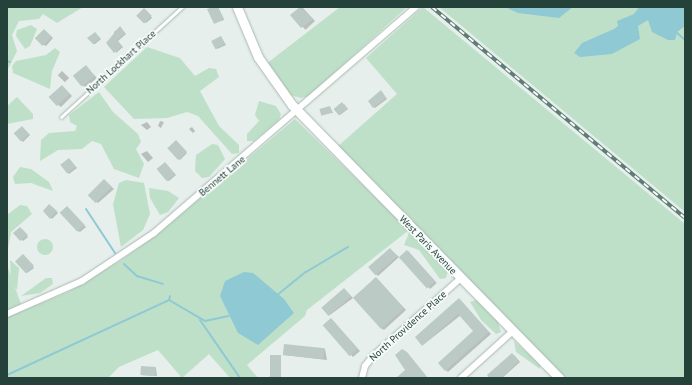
<!DOCTYPE html>
<html>
<head>
<meta charset="utf-8">
<style>
	body { margin:0 }
	#map { position:relative; width:692px; height:385px; overflow:hidden; background:#e6efeb; font-family:"PT Sans",sans-serif }
	div>[style] { position:absolute }
	.green>* { inset:0; background:#bfe0c8 }
	.round { border-radius:50% }
	.water>* { inset:0; background:#8ec9d4 }
	.shadow>* { inset:0; background:#0003; transform-origin:0 0 }
	.stream>* { height:2px; margin:-1px; padding:0 1px; transform-origin:1px; border-radius:1px; background:#8ec9d4 }
	.building>* { inset:0; background:#bbcac4; transform-origin:0 0 }
	.roads { filter:drop-shadow(0 0 1px #a8b8b2) drop-shadow(0 0 1px #a8b8b2) }
	.service>* { height:3px; margin:-1.5px; padding:0 1.5px; transform-origin:1.5px; border-radius:1.5px; background:#fff }
	.minor>* { height:6px; margin:-3px; padding:0 3px; transform-origin:3px; border-radius:3px; background:#fff }
	.secondary>* { height:9px; margin:-4.5px; padding:0 4.5px; transform-origin:4.5px; border-radius:4.5px; background:#fff }
	.rail>* { height:3.5px; margin-top:-1.75px; transform-origin:0; background:repeating-linear-gradient(90deg,#f7fbf9 0 6px,#5f7d75 0 12px); box-sizing:border-box; border-block:1px solid #5f7d75 }
	span { translate:-50% -50%; white-space:nowrap; text-align:center; line-height:1.15; -webkit-text-stroke:3.5px #f7fbf9; paint-order:stroke }
	.street-label { font-size:10px; color:#24423a }
	.frame { position:absolute; inset:0; border:8px solid #24423a; pointer-events:none }
</style>
</head>
<body>
<div id="map">
	<div class="green">
		<div style="clip-path:polygon(7px 7px,83px 7px,57px 23px,43px 14px,39px 19px,19px 21px,12px 35px,17px 51px,7px 71px)"></div>
		<div style="clip-path:polygon(340px 7px,407px 7px,309px 96px,301px 98px,290px 95px,266px 64px)"></div>
		<div style="clip-path:polygon(423px 7px,685px 224px,685px 378px,564px 378px,337px 147px,397px 94px,366px 58px)"></div>
		<div style="clip-path:polygon(439px 7px,685px 7px,685px 212px,530px 83px)"></div>
		<div style="clip-path:polygon(31px 25px,37px 29px,30px 46px,25px 49px,16px 36px,17px 30px)"></div>
		<div style="clip-path:polygon(147px 47px,180px 58px,195px 76px,209px 68px,216px 69px,219px 77px,200px 91px,219px 126px,239px 145px,239px 153px,232px 154px,198px 116px,187px 112px,167px 118px,134px 119px,104px 87px)"></div>
		<div style="clip-path:polygon(55px 48px,60px 52px,52px 71px,50px 89px,13px 73px,12px 66px,16px 61px,46px 55px)"></div>
		<div style="clip-path:polygon(99px 92px,113px 112px,138px 134px,141px 142px,136px 149px,144px 164px,139px 178px,114px 169px,101px 144px,92px 141px,82px 149px,58px 150px,40px 161px,41px 140px,49px 133px,75px 131px,77px 126px,70px 122px,69px 115px)"></div>
		<div style="clip-path:polygon(17px 97px,33px 114px,33px 119px,7px 124px,7px 106px)"></div>
		<div style="clip-path:polygon(259px 101px,276px 106px,281px 114px,279px 120px,254px 141px,247px 141px,247px 134px,259px 121px,255px 115px)"></div>
		<div style="clip-path:polygon(295px 119px,409px 230px,307px 310px,305px 316px,247px 365px,258px 378px,230px 378px,209px 354px,182px 378px,158px 350px,119px 367px,108px 378px,7px 378px,7px 317px,68px 292px,120px 261px,156px 235px)"></div>
		<div style="clip-path:polygon(212px 144px,218px 145px,225px 159px,209px 177px,202px 178px,195px 171px,196px 155px)"></div>
		<div style="clip-path:polygon(20px 167px,31px 169px,49px 182px,53px 191px,31px 183px,15px 184px,13px 177px)"></div>
		<div style="clip-path:polygon(126px 180px,144px 183px,150px 214px,143px 230px,121px 247px,113px 204px,119px 183px)"></div>
		<div style="clip-path:polygon(149px 188px,168px 191px,179px 198px,168px 212px,160px 215px,150px 198px)"></div>
		<div style="clip-path:polygon(20px 205px,27px 206px,32px 214px,11px 232px,7px 254px,7px 215px)"></div>
		<div style="clip-path:polygon(409px 233px,448px 271px,446px 278px,440px 279px,419px 250px,404px 245px)"></div>
		<div class="round" style="left:37px;top:239px;width:16px;height:16px"></div>
		<div style="clip-path:polygon(10px 260px,19px 268px,17px 290px,11px 281px)"></div>
		<div style="clip-path:polygon(7px 265px,21px 304px,7px 310px)"></div>
		<div style="clip-path:polygon(46px 278px,52px 278px,53px 284px,40px 293px,21px 296px)"></div>
		<div style="clip-path:polygon(476px 300px,498px 322px,501px 332px,496px 334px,481px 320px,470px 302px)"></div>
		<div style="clip-path:polygon(514px 341px,540px 365px,540px 369px,516px 352px)"></div>
	</div>
	<div class="water">
		<div style="clip-path:polygon(505px 7px,573px 7px,559px 18px,518px 13px)"></div>
		<div style="clip-path:polygon(639px 7px,685px 7px,685px 26px,677px 32px,675px 40px,668px 40px,652px 32px,648px 20px,638px 26px,640px 39px,612px 54px,580px 57px,574px 53px,582px 43px,614px 29px,618px 26px,617px 21px,634px 14px)"></div>
		<div style="clip-path:polygon(244px 272px,253px 273px,284px 299px,294px 313px,258px 345px,238px 333px,220px 296px,225px 281px)"></div>
	</div>
	<div class="shadow">
		<div style="clip-path:polygon(213px 7px,218px 7px,224px 20px,215px 23px,208px 9px)"></div>
		<div style="left:302px;top:7px;width:19px;height:13px;rotate:47deg"></div>
		<div style="clip-path:polygon(146px 10px,152px 18px,146px 23px,138px 15px)"></div>
		<div style="clip-path:polygon(120px 27px,126px 34px,118px 41px,123px 47px,116px 53px,114px 32px)"></div>
		<div style="clip-path:polygon(45px 31px,53px 38px,46px 46px,44px 45px)"></div>
		<div style="clip-path:polygon(95px 33px,101px 39px,95px 44px,93px 44px)"></div>
		<div style="clip-path:polygon(221px 37px,226px 45px,217px 49px,216px 48px)"></div>
		<div style="clip-path:polygon(86px 67px,97px 78px,86px 87px,83px 86px)"></div>
		<div style="left:62px;top:71px;width:10px;height:6px;rotate:45deg"></div>
		<div style="clip-path:polygon(64px 88px,72px 96px,61px 107px,58px 105px)"></div>
		<div style="clip-path:polygon(382px 92px,387px 99px,375px 108px,374px 107px)"></div>
		<div style="clip-path:polygon(344px 104px,348px 109px,340px 115px,339px 114px)"></div>
		<div style="clip-path:polygon(330px 107px,333px 113px,321px 114px)"></div>
		<div style="clip-path:polygon(160px 121px,164px 122px,161px 128px,158px 126px)"></div>
		<div style="clip-path:polygon(147px 122px,151px 127px,147px 130px,141px 125px)"></div>
		<div style="clip-path:polygon(192px 127px,195px 131px,193px 133px,189px 129px)"></div>
		<div style="clip-path:polygon(23px 128px,30px 135px,23px 142px,22px 141px)"></div>
		<div style="clip-path:polygon(177px 142px,187px 153px,180px 160px,179px 159px)"></div>
		<div style="clip-path:polygon(147px 151px,153px 158px,148px 162px,141px 154px)"></div>
		<div style="clip-path:polygon(70px 160px,77px 168px,69px 174px,68px 173px)"></div>
		<div style="clip-path:polygon(166px 164px,176px 175px,169px 181px,167px 180px)"></div>
		<div style="clip-path:polygon(104px 180px,114px 189px,98px 203px,95px 201px)"></div>
		<div style="clip-path:polygon(51px 206px,58px 213px,52px 219px,51px 218px)"></div>
		<div style="clip-path:polygon(67px 207px,86px 227px,80px 232px,78px 231px)"></div>
		<div style="clip-path:polygon(22px 229px,28px 237px,23px 241px,15px 233px)"></div>
		<div style="clip-path:polygon(390px 249px,399px 257px,378px 276px,376px 274px)"></div>
		<div style="left:408px;top:251px;width:43px;height:9px;rotate:48deg"></div>
		<div style="clip-path:polygon(24px 256px,34px 268px,27px 273px,16px 261px)"></div>
		<div style="clip-path:polygon(376px 278px,406px 310px,384px 330px,381px 328px)"></div>
		<div style="clip-path:polygon(346px 291px,353px 298px,330px 315px)"></div>
		<div style="clip-path:polygon(459px 300px,491px 334px,448px 372px,439px 363px,475px 332px,461px 315px,423px 345px)"></div>
		<div style="clip-path:polygon(333px 321px,360px 351px,353px 357px,324px 326px)"></div>
		<div style="clip-path:polygon(325px 349px,327px 360px,284px 355px)"></div>
		<div style="clip-path:polygon(514px 355px,520px 362px,502px 378px,491px 378px)"></div>
		<div style="clip-path:polygon(280px 356px,281px 378px,269px 378px)"></div>
		<div style="clip-path:polygon(156px 368px,157px 376px,141px 375px)"></div>
	</div>
	<div class="stream">
		<div style="left:675px;top:31px;width:13px;rotate:42deg"></div>
		<div style="left:7px;top:61px;width:3px;rotate:18deg"></div>
		<div style="left:86px;top:209px;width:53px;rotate:56.6deg"></div>
		<div style="left:124px;top:264px;width:18px;rotate:43deg"></div>
		<div style="left:137px;top:276px;width:27px;rotate:17deg"></div>
		<div style="left:276px;top:296px;width:38px;rotate:-39deg"></div>
		<div style="left:306px;top:272px;width:49px;rotate:-30.8deg"></div>
		<div style="left:169px;top:300px;width:42px;rotate:30.3deg"></div>
		<div style="left:205px;top:321px;width:24px;rotate:-12deg"></div>
		<div style="left:200px;top:320px;width:70px;rotate:55.4deg"></div>
		<div style="left:7px;top:375px;width:179px;rotate:-24.8deg"></div>
		<div style="left:169px;top:300px;width:4px;rotate:-76deg"></div>
	</div>
	<div class="building">
		<div style="clip-path:polygon(218px 7px,224px 19px,214px 24px,207px 9px)"></div>
		<div style="clip-path:polygon(300px 7px,313px 19px,301px 28px,290px 15px)"></div>
		<div style="left:144px;top:8px;width:11px;height:11px;rotate:45deg"></div>
		<div style="clip-path:polygon(120px 26px,125px 33px,117px 40px,122px 46px,114px 53px,106px 43px)"></div>
		<div style="left:44px;top:29px;width:11px;height:13px;rotate:45deg"></div>
		<div style="clip-path:polygon(95px 32px,100px 38px,93px 44px,87px 38px)"></div>
		<div style="left:221px;top:36px;width:9px;height:11px;rotate:63deg"></div>
		<div style="left:86px;top:65px;width:14px;height:17px;rotate:51deg"></div>
		<div style="left:62px;top:85px;width:12px;height:18px;rotate:48deg"></div>
		<div style="clip-path:polygon(381px 90px,386px 98px,373px 108px,368px 101px)"></div>
		<div style="left:342px;top:102px;width:8px;height:11px;rotate:50deg"></div>
		<div style="left:330px;top:106px;width:7px;height:11px;rotate:74deg"></div>
		<div style="left:22px;top:126px;width:11px;height:11px;rotate:49deg"></div>
		<div style="left:176px;top:140px;width:16px;height:12px;rotate:47deg"></div>
		<div style="left:69px;top:158px;width:11px;height:11px;rotate:52deg"></div>
		<div style="left:165px;top:162px;width:16px;height:11px;rotate:50deg"></div>
		<div style="left:104px;top:179px;width:11px;height:23px;rotate:45deg"></div>
		<div style="clip-path:polygon(49px 204px,57px 211px,50px 219px,43px 211px)"></div>
		<div style="left:67px;top:206px;width:26px;height:10px;rotate:47deg"></div>
		<div style="clip-path:polygon(20px 227px,28px 235px,20px 241px,13px 233px)"></div>
		<div style="left:390px;top:248px;width:11px;height:29px;rotate:49deg"></div>
		<div style="left:407px;top:250px;width:42px;height:11px;rotate:48deg"></div>
		<div style="left:23px;top:254px;width:16px;height:11px;rotate:47deg"></div>
		<div style="left:376px;top:277px;width:42px;height:31px;rotate:48deg"></div>
		<div style="left:344px;top:288px;width:11px;height:30px;rotate:49deg"></div>
		<div style="clip-path:polygon(459px 298px,489px 332px,445px 371px,438px 363px,473px 331px,458px 314px,422px 346px,415px 337px)"></div>
		<div style="left:331px;top:318px;width:41px;height:11px;rotate:49deg"></div>
		<div style="left:284px;top:344px;width:41px;height:11px;rotate:6deg"></div>
		<div style="clip-path:polygon(402px 349px,407px 352px,428px 378px,396px 378px,405px 370px,395px 355px)"></div>
		<div style="clip-path:polygon(512px 353px,519px 361px,501px 378px,489px 378px,487px 375px)"></div>
		<div style="left:270px;top:355px;width:11px;height:23px"></div>
		<div style="left:141px;top:366px;width:15px;height:9px;rotate:4deg"></div>
	</div>
	<div class="roads">
		<div class="service">
			<div style="left:61px;top:117px;width:164px;rotate:-42.3deg"></div>
		</div>
		<div class="minor">
			<div style="left:7px;top:314px;width:82px;rotate:-23.7deg"></div>
			<div style="left:82px;top:281px;width:87px;rotate:-33.7deg"></div>
			<div style="left:154px;top:233px;width:346px;rotate:-40.8deg"></div>
			<div style="left:362px;top:378px;width:12px;rotate:-76deg"></div>
			<div style="left:365px;top:366px;width:13px;rotate:-51deg"></div>
			<div style="left:373px;top:356px;width:118px;rotate:-41.6deg"></div>
			<div style="left:461px;top:378px;width:70px;rotate:-42.1deg"></div>
		</div>
		<div class="secondary">
			<div style="left:237px;top:7px;width:54px;rotate:67.2deg"></div>
			<div style="left:258px;top:57px;width:59px;rotate:54.7deg"></div>
			<div style="left:292px;top:105px;width:382px;rotate:45.6deg"></div>
		</div>
	</div>
	<div class="rail">
		<div style="left:432px;top:7px;width:329px;rotate:39.8deg"></div>
	</div>
	<div class="street-label">
		<span style="left:121px;top:62px;rotate:-42deg">North Lockhart Place</span>
		<span style="left:222px;top:176px;rotate:-40deg">Bennett Lane</span>
		<span style="left:428px;top:245px;rotate:46deg">West Paris Avenue</span>
		<span style="left:408px;top:326px;rotate:-42deg">North Providence Place</span>
	</div>
	<div class="frame"></div>
</div>
</body>
</html>
